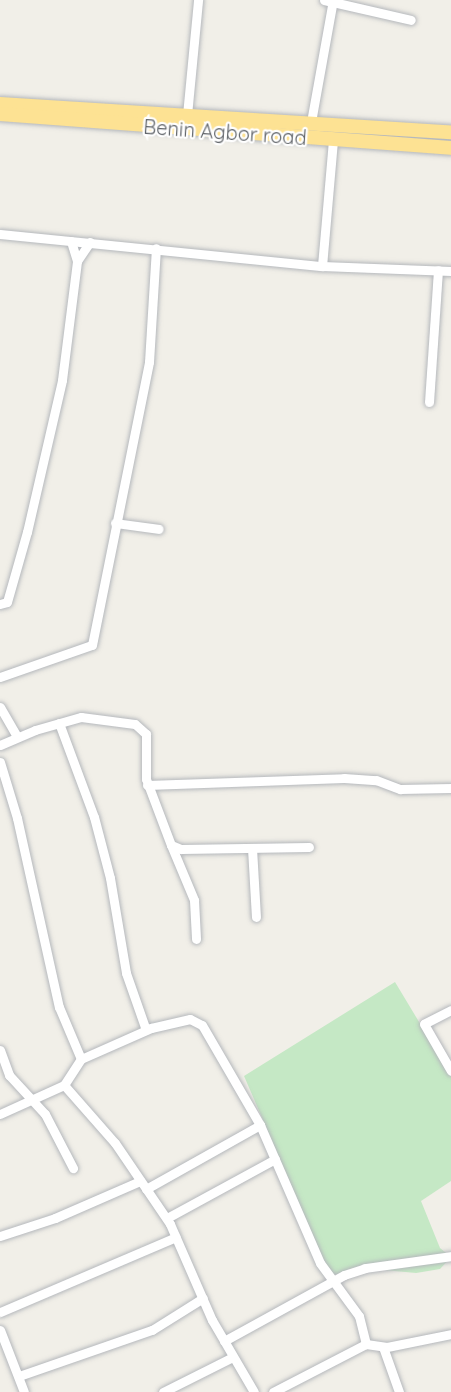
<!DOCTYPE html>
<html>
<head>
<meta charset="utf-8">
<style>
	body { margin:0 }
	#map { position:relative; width:451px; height:1392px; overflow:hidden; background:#f1efe8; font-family:Quicksand,sans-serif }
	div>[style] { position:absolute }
	.green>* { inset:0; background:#c5e8c5 }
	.roads { filter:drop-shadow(0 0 2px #b5b8bc) drop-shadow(0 0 2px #b5b8bc) }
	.minor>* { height:9px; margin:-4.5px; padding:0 4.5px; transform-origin:4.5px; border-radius:4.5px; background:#fff }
	.highway>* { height:14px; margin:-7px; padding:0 7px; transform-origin:7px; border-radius:7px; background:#fde293 }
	span { translate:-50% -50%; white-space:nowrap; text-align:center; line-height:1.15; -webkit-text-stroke:4.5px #fff; paint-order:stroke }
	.street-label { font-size:20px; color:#5f6368 }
</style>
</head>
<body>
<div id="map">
	<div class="green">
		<div style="clip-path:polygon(395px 982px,451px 1075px,451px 1181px,421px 1201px,440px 1248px,451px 1257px,440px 1269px,416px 1273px,373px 1269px,330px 1275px,244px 1076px)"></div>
	</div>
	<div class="roads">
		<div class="minor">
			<div style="left:324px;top:0;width:89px;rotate:12.9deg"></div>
			<div style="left:187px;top:115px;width:116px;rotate:-84.5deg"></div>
			<div style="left:311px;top:122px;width:124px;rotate:-79.8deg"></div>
			<div style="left:0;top:234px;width:324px;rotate:5.7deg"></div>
			<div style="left:322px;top:266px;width:129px;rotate:2.2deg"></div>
			<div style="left:77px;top:261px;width:23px;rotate:-56deg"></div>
			<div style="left:322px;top:266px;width:126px;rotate:-85deg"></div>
			<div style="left:429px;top:402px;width:132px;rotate:-86.1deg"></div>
			<div style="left:115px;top:523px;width:44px;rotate:7.8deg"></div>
			<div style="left:0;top:604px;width:7px;rotate:-16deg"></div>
			<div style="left:7px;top:602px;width:73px;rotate:-74.1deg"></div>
			<div style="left:27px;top:532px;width:156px;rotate:-77deg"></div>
			<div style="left:62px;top:380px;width:120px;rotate:-82.8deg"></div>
			<div style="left:77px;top:261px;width:21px;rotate:-107deg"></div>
			<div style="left:0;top:677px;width:97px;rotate:-19.2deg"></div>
			<div style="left:92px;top:645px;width:289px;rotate:-78.6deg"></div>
			<div style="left:149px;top:362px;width:114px;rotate:-86.5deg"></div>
			<div style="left:0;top:707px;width:34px;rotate:60deg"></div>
			<div style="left:59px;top:723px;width:100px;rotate:69.6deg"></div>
			<div style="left:94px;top:817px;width:63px;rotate:75.3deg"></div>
			<div style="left:110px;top:878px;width:96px;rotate:80.4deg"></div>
			<div style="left:126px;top:973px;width:60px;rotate:70.7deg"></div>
			<div style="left:0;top:745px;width:38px;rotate:-23deg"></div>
			<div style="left:35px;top:730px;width:48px;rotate:-15.8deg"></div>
			<div style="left:81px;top:717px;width:54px;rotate:7.4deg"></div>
			<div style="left:135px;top:724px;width:15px;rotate:42deg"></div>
			<div style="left:146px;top:734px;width:45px;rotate:90deg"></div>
			<div style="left:146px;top:779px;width:71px;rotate:69.3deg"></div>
			<div style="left:171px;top:845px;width:11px;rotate:22deg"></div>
			<div style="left:181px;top:849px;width:128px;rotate:-0.9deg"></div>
			<div style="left:0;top:762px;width:59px;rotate:73.1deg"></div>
			<div style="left:17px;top:818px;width:194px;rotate:77.5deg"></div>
			<div style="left:59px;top:1007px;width:56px;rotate:67.1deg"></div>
			<div style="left:147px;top:785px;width:197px;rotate:-2deg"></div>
			<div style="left:344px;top:778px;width:32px;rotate:4deg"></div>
			<div style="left:376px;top:780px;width:26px;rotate:21deg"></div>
			<div style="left:400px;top:789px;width:51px;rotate:-1.1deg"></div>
			<div style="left:171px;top:845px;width:60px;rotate:67.3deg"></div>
			<div style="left:194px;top:900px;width:39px;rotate:87deg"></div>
			<div style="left:252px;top:848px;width:69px;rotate:86.7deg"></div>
			<div style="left:451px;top:1010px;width:30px;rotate:153deg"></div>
			<div style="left:424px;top:1024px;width:54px;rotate:60.1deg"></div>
			<div style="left:0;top:1050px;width:27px;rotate:70deg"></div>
			<div style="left:9px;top:1075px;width:53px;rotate:47.3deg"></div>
			<div style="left:45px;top:1114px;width:61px;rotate:62.6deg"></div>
			<div style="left:64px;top:1085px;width:77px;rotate:48.7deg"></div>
			<div style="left:115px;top:1143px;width:98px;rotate:55.8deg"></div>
			<div style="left:170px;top:1224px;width:105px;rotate:66.4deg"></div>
			<div style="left:212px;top:1320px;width:83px;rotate:59.7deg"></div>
			<div style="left:0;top:1114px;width:70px;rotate:-24.4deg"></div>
			<div style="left:64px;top:1085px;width:31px;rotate:-57deg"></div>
			<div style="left:81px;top:1059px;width:77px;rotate:-23.9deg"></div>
			<div style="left:151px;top:1028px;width:40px;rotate:-13deg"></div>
			<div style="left:190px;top:1019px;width:13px;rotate:27deg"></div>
			<div style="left:202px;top:1025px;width:116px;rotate:59.9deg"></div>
			<div style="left:260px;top:1125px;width:150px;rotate:66.5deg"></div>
			<div style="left:320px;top:1263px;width:66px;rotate:53.7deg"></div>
			<div style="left:359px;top:1316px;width:29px;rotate:76deg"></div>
			<div style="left:146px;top:1189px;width:131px;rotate:-29.3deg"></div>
			<div style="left:167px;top:1218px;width:123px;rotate:-28.6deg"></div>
			<div style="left:0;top:1236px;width:58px;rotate:-18.1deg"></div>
			<div style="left:55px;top:1218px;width:93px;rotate:-23.5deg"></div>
			<div style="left:0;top:1312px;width:191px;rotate:-23.1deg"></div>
			<div style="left:0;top:1330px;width:66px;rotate:68.8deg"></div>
			<div style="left:224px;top:1341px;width:137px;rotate:-28.8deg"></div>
			<div style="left:344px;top:1275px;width:22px;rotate:-18deg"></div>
			<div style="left:365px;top:1268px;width:87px;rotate:-7.9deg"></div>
			<div style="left:383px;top:1347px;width:48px;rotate:70.4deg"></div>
			<div style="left:19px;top:1376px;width:141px;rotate:-19.1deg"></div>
			<div style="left:152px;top:1330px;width:60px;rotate:-32.1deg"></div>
			<div style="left:163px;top:1392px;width:78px;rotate:-26.6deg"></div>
			<div style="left:273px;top:1392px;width:105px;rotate:-27.3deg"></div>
			<div style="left:366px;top:1344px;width:21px;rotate:8deg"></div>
			<div style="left:387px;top:1347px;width:65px;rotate:-11.5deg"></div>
		</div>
		<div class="highway">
			<div style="left:0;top:104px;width:452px;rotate:3.6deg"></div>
			<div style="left:0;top:114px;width:452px;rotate:4.3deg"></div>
		</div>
	</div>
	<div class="street-label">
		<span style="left:225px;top:132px;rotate:4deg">Benin Agbor road</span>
	</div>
</div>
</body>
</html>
